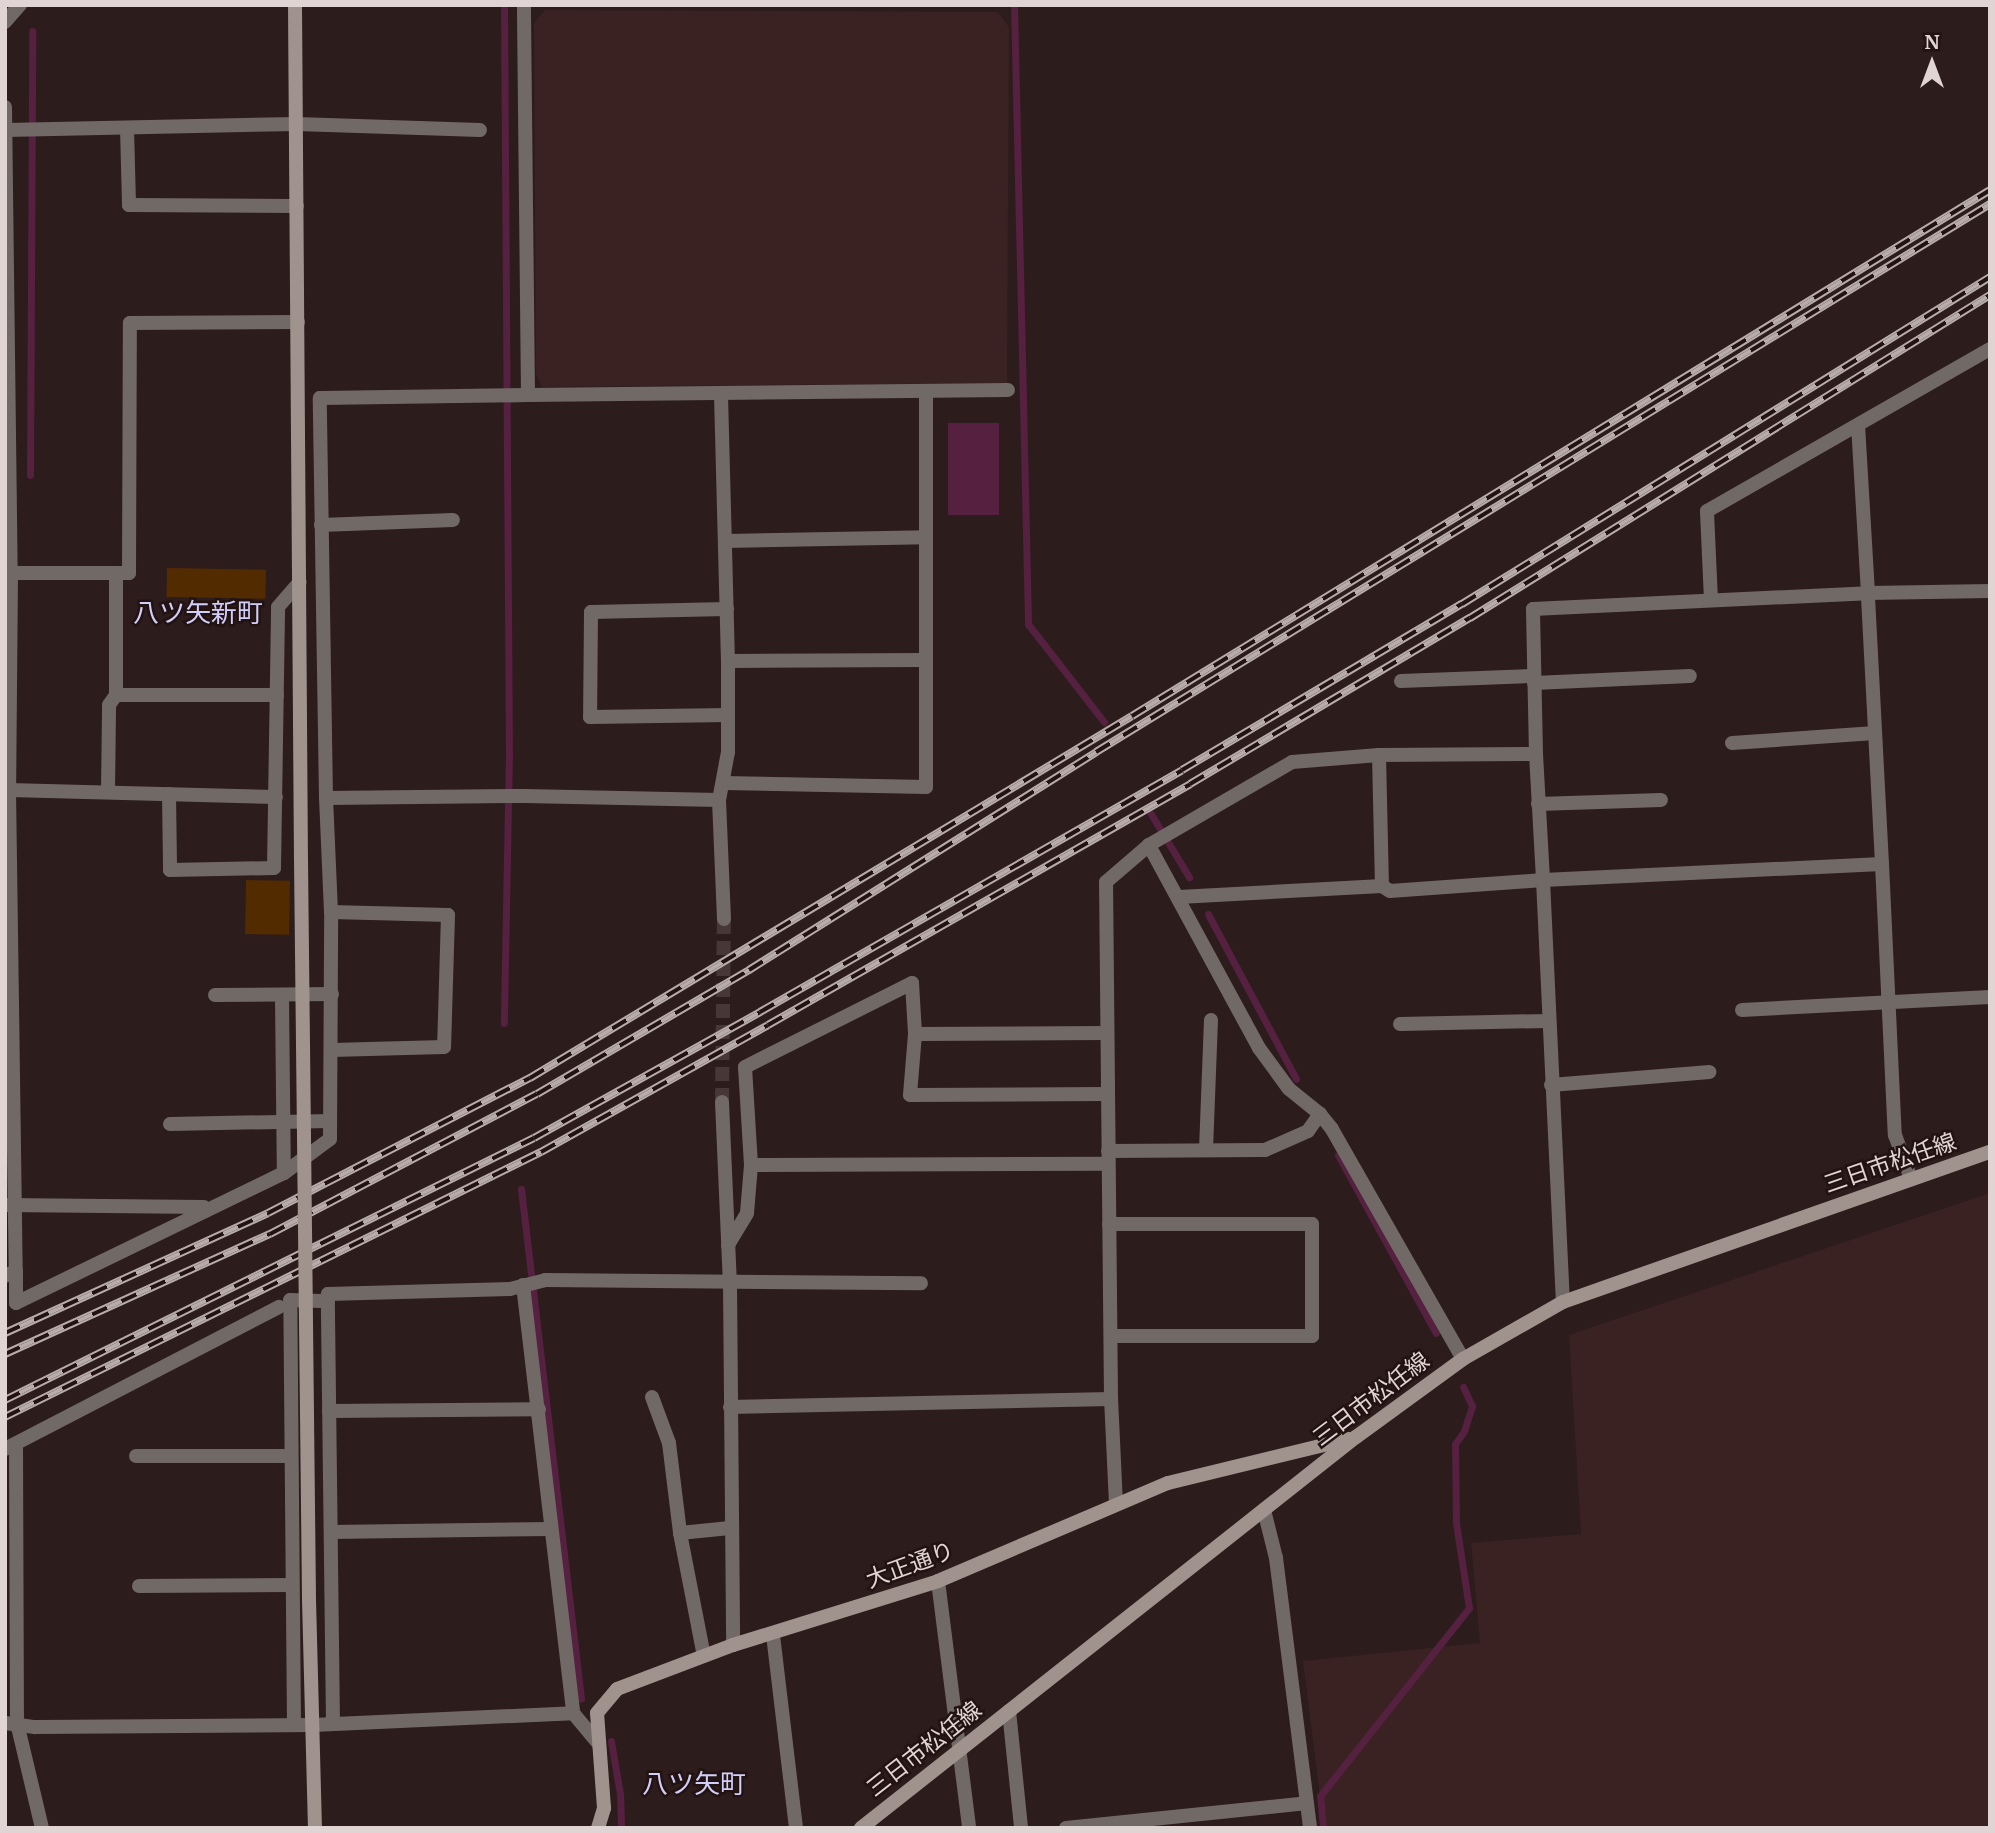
<!DOCTYPE html>
<html>
<head>
<meta charset="utf-8">
<style>
	body { margin:0 }
	#map { position:relative; width:1995px; height:1833px; overflow:hidden; background:#2c1c1b; font-family:Merriweather,"Noto Sans JP",serif }
	div>[style] { position:absolute }
	.built>* { inset:0; background:#392221 }
	.green>* { inset:0; background:#532b00; transform-origin:0 0 }
	.water>* { inset:0; background:#562041; transform-origin:0 0 }
	.stream>* { height:7px; margin:-3.5px; padding:0 3.5px; transform-origin:3.5px; border-radius:3.5px; background:#562041 }
	.street-tunnel>* { height:14px; margin-top:-7px; transform-origin:0; background:repeating-linear-gradient(90deg,#473837 0 14px,transparent 0 21px) }
	.street>* { height:14px; margin:-7px; padding:0 7px; transform-origin:7px; border-radius:7px; background:#716966 }
	.secondary>* { height:14px; margin:-7px; padding:0 7px; transform-origin:7px; border-radius:7px; background:#a0938e }
	.rail>* { height:8px; margin-top:-4px; transform-origin:0; background:repeating-linear-gradient(90deg,#221312 0 16px,#b8acab 0 32px); box-sizing:border-box; border-block:2px solid #b8acab }
	.secondary-bridge>* { height:14px; margin:-7px; padding:0 7px; transform-origin:7px; border-radius:7px; background:#a0938e }
	span { translate:-50% -50%; white-space:nowrap; text-align:center; line-height:1.15; -webkit-text-stroke:5px #221312; paint-order:stroke }
	.street-label { font-size:23px; color:#e0d5d4 }
	.quarter-label { font-size:26px; color:#d1cef9 }
	.frame { position:absolute; inset:0; border:7px solid #e0d5d4; pointer-events:none }
	.north { position:absolute; left:1897px; top:28px; width:70px; height:70px; -webkit-text-stroke:5px #221312; paint-order:stroke; rotate:0deg; font-size:19px; font-weight:700; line-height:28px; text-align:center; color:#e0d5d4 }
	.north::after { content:''; display:block; margin:auto; width:24px; height:32px; background:#e0d5d4; clip-path:polygon(50% 0,100% 100%,50% 72%,0 100%) }
</style>
</head>
<body>
<div id="map">
	<div class="built">
		<div style="clip-path:polygon(545px 10px,998px 12px,1009px 27px,1007px 383px,542px 387px,536px 374px,534px 23px)"></div>
		<div style="clip-path:polygon(1990px 1193px,1990px 1828px,1324px 1828px,1303px 1661px,1480px 1643px,1471px 1543px,1581px 1534px,1569px 1335px)"></div>
	</div>
	<div class="green">
		<div style="left:167px;top:568px;width:99px;height:29px;rotate:1deg"></div>
		<div style="left:246px;top:880px;width:44px;height:54px;rotate:1deg"></div>
	</div>
	<div class="water">
		<div style="left:948px;top:423px;width:51px;height:92px"></div>
	</div>
	<div class="stream">
		<div style="left:504px;top:5px;width:748px;rotate:89.62deg"></div>
		<div style="left:509px;top:753px;width:270px;rotate:91.1deg"></div>
		<div style="left:1014px;top:5px;width:619px;rotate:88.7deg"></div>
		<div style="left:1028px;top:624px;width:124px;rotate:52.2deg"></div>
		<div style="left:30px;top:475px;width:444px;rotate:-89.7deg"></div>
		<div style="left:1151px;top:814px;width:74px;rotate:58.9deg"></div>
		<div style="left:1208px;top:914px;width:187px;rotate:61.9deg"></div>
		<div style="left:1338px;top:1155px;width:203px;rotate:61.2deg"></div>
		<div style="left:521px;top:1189px;width:513px;rotate:83.28deg"></div>
		<div style="left:611px;top:1741px;width:54px;rotate:80.4deg"></div>
		<div style="left:620px;top:1794px;width:34px;rotate:88deg"></div>
		<div style="left:1323px;top:1828px;width:32px;rotate:-95deg"></div>
		<div style="left:1320px;top:1796px;width:240px;rotate:-51.6deg"></div>
		<div style="left:1469px;top:1608px;width:86px;rotate:-98.7deg"></div>
		<div style="left:1456px;top:1523px;width:79px;rotate:-90.7deg"></div>
		<div style="left:1455px;top:1444px;width:16px;rotate:-55deg"></div>
		<div style="left:1464px;top:1431px;width:26px;rotate:-72deg"></div>
		<div style="left:1472px;top:1406px;width:21px;rotate:-115deg"></div>
	</div>
	<div class="street-tunnel">
		<div style="left:722px;top:1102px;width:183px;rotate:-89.4deg"></div>
	</div>
	<div class="street">
		<div style="left:5px;top:22px;width:23px;rotate:-49deg"></div>
		<div style="left:5px;top:107px;width:466px;rotate:89.3deg"></div>
		<div style="left:11px;top:573px;width:217px;rotate:90.5deg"></div>
		<div style="left:9px;top:790px;width:481px;rotate:89.2deg"></div>
		<div style="left:16px;top:1271px;width:12px;rotate:156deg"></div>
		<div style="left:127px;top:128px;width:77px;rotate:88.5deg"></div>
		<div style="left:129px;top:205px;width:168px;rotate:0.3deg"></div>
		<div style="left:6px;top:130px;width:291px;rotate:-1.2deg"></div>
		<div style="left:297px;top:124px;width:183px;rotate:1.9deg"></div>
		<div style="left:528px;top:395px;width:480px;rotate:-0.6deg"></div>
		<div style="left:721px;top:395px;width:266px;rotate:88.5deg"></div>
		<div style="left:728px;top:661px;width:91px;rotate:90deg"></div>
		<div style="left:728px;top:752px;width:49px;rotate:100.6deg"></div>
		<div style="left:719px;top:800px;width:119px;rotate:87.6deg"></div>
		<div style="left:321px;top:525px;width:132px;rotate:-2.2deg"></div>
		<div style="left:726px;top:541px;width:200px;rotate:-1.1deg"></div>
		<div style="left:11px;top:573px;width:118px"></div>
		<div style="left:129px;top:573px;width:250px;rotate:-89.8deg"></div>
		<div style="left:130px;top:323px;width:168px;rotate:-0.3deg"></div>
		<div style="left:1711px;top:600px;width:89px;rotate:-92.6deg"></div>
		<div style="left:1707px;top:511px;width:326px;rotate:-29.8deg"></div>
		<div style="left:727px;top:609px;width:136px;rotate:178.7deg"></div>
		<div style="left:591px;top:612px;width:105px;rotate:90.5deg"></div>
		<div style="left:590px;top:717px;width:138px;rotate:-0.8deg"></div>
		<div style="left:728px;top:661px;width:198px;rotate:-0.3deg"></div>
		<div style="left:1401px;top:681px;width:133px;rotate:-2.2deg"></div>
		<div style="left:1534px;top:683px;width:156px;rotate:-2.6deg"></div>
		<div style="left:116px;top:695px;width:161px"></div>
		<div style="left:1732px;top:743px;width:143px;rotate:-4deg"></div>
		<div style="left:1536px;top:754px;width:145px;rotate:-91.2deg"></div>
		<div style="left:1533px;top:609px;width:335px;rotate:-2.7deg"></div>
		<div style="left:1868px;top:593px;width:168px;rotate:-93.4deg"></div>
		<div style="left:1379px;top:755px;width:131px;rotate:88.7deg"></div>
		<div style="left:723px;top:783px;width:203px;rotate:1.1deg"></div>
		<div style="left:926px;top:787px;width:395px;rotate:-90deg"></div>
		<div style="left:9px;top:790px;width:267px;rotate:1.5deg"></div>
		<div style="left:108px;top:792px;width:87px;rotate:-89.3deg"></div>
		<div style="left:109px;top:705px;width:12px;rotate:-55deg"></div>
		<div style="left:116px;top:695px;width:122px;rotate:-90deg"></div>
		<div style="left:169px;top:794px;width:76px;rotate:89.2deg"></div>
		<div style="left:170px;top:870px;width:104px;rotate:-1.1deg"></div>
		<div style="left:274px;top:868px;width:261px;rotate:-89.1deg"></div>
		<div style="left:278px;top:607px;width:33px;rotate:-49deg"></div>
		<div style="left:326px;top:798px;width:198px;rotate:-0.6deg"></div>
		<div style="left:524px;top:796px;width:195px;rotate:1.2deg"></div>
		<div style="left:1538px;top:804px;width:123px;rotate:-1.9deg"></div>
		<div style="left:1882px;top:864px;width:271px;rotate:87.3deg"></div>
		<div style="left:1895px;top:1135px;width:47px;rotate:70deg"></div>
		<div style="left:1179px;top:897px;width:203px;rotate:-3.1deg"></div>
		<div style="left:1382px;top:886px;width:9px;rotate:32deg"></div>
		<div style="left:1390px;top:891px;width:153px;rotate:-4.1deg"></div>
		<div style="left:1543px;top:880px;width:422px;rotate:87.3deg"></div>
		<div style="left:331px;top:912px;width:117px;rotate:1.5deg"></div>
		<div style="left:448px;top:915px;width:132px;rotate:91.7deg"></div>
		<div style="left:444px;top:1047px;width:112px;rotate:178.5deg"></div>
		<div style="left:215px;top:995px;width:117px;rotate:-0.5deg"></div>
		<div style="left:282px;top:996px;width:177px;rotate:89.4deg"></div>
		<div style="left:1742px;top:1010px;width:248px;rotate:-3deg"></div>
		<div style="left:1400px;top:1024px;width:148px;rotate:-1.2deg"></div>
		<div style="left:915px;top:1034px;width:192px;rotate:-0.3deg"></div>
		<div style="left:1551px;top:1085px;width:159px;rotate:-4.7deg"></div>
		<div style="left:722px;top:1102px;width:181px;rotate:87.5deg"></div>
		<div style="left:730px;top:1283px;width:362px;rotate:89.5deg"></div>
		<div style="left:170px;top:1124px;width:160px;rotate:-1.1deg"></div>
		<div style="left:1206px;top:1150px;width:130px;rotate:-87.8deg"></div>
		<div style="left:1108px;top:1151px;width:157px;rotate:-0.4deg"></div>
		<div style="left:1265px;top:1150px;width:47px;rotate:-23.8deg"></div>
		<div style="left:1308px;top:1131px;width:21px;rotate:-55deg"></div>
		<div style="left:751px;top:1165px;width:357px;rotate:-0.2deg"></div>
		<div style="left:5px;top:1205px;width:199px;rotate:0.6deg"></div>
		<div style="left:1109px;top:1224px;width:203px"></div>
		<div style="left:1312px;top:1224px;width:112px;rotate:90deg"></div>
		<div style="left:1312px;top:1336px;width:201px;rotate:180deg"></div>
		<div style="left:728px;top:1245px;width:37px;rotate:-59deg"></div>
		<div style="left:747px;top:1213px;width:48px;rotate:-85.2deg"></div>
		<div style="left:751px;top:1165px;width:98px;rotate:-93.5deg"></div>
		<div style="left:745px;top:1067px;width:187px;rotate:-26.7deg"></div>
		<div style="left:912px;top:983px;width:51px;rotate:86.6deg"></div>
		<div style="left:915px;top:1034px;width:61px;rotate:94.7deg"></div>
		<div style="left:910px;top:1095px;width:198px;rotate:-0.3deg"></div>
		<div style="left:16px;top:1271px;width:32px;rotate:90deg"></div>
		<div style="left:16px;top:1303px;width:298px;rotate:-25.9deg"></div>
		<div style="left:284px;top:1173px;width:57px;rotate:-36.5deg"></div>
		<div style="left:330px;top:1139px;width:227px;rotate:-89.7deg"></div>
		<div style="left:331px;top:912px;width:114px;rotate:-92.5deg"></div>
		<div style="left:326px;top:798px;width:400px;rotate:-90.9deg"></div>
		<div style="left:320px;top:398px;width:208px;rotate:-0.8deg"></div>
		<div style="left:528px;top:395px;width:390px;rotate:-90.6deg"></div>
		<div style="left:523px;top:1285px;width:431px;rotate:83.3deg"></div>
		<div style="left:1463px;top:1359px;width:265px;rotate:-119.7deg"></div>
		<div style="left:1332px;top:1129px;width:19px;rotate:-129deg"></div>
		<div style="left:1320px;top:1114px;width:40px;rotate:-141deg"></div>
		<div style="left:1289px;top:1089px;width:51px;rotate:-126.2deg"></div>
		<div style="left:1259px;top:1048px;width:231px;rotate:-118.5deg"></div>
		<div style="left:1149px;top:845px;width:165px;rotate:-30.1deg"></div>
		<div style="left:1292px;top:762px;width:87px;rotate:-4.6deg"></div>
		<div style="left:1379px;top:755px;width:157px;rotate:-0.4deg"></div>
		<div style="left:1536px;top:754px;width:126px;rotate:86.8deg"></div>
		<div style="left:1543px;top:880px;width:339px;rotate:-2.7deg"></div>
		<div style="left:1882px;top:864px;width:271px;rotate:-93deg"></div>
		<div style="left:1868px;top:593px;width:122px;rotate:-0.9deg"></div>
		<div style="left:652px;top:1397px;width:49px;rotate:69.7deg"></div>
		<div style="left:669px;top:1443px;width:91px;rotate:83deg"></div>
		<div style="left:680px;top:1533px;width:125px;rotate:79deg"></div>
		<div style="left:730px;top:1407px;width:381px;rotate:-1.2deg"></div>
		<div style="left:329px;top:1411px;width:210px;rotate:-0.5deg"></div>
		<div style="left:16px;top:1444px;width:279px;rotate:89.8deg"></div>
		<div style="left:17px;top:1723px;width:108px;rotate:76.6deg"></div>
		<div style="left:5px;top:1449px;width:309px;rotate:-27.4deg"></div>
		<div style="left:136px;top:1456px;width:155px"></div>
		<div style="left:1116px;top:1504px;width:105px;rotate:-92.7deg"></div>
		<div style="left:1111px;top:1399px;width:517px;rotate:-90.55deg"></div>
		<div style="left:1106px;top:882px;width:57px;rotate:-40.7deg"></div>
		<div style="left:1264px;top:1510px;width:49px;rotate:76deg"></div>
		<div style="left:1276px;top:1558px;width:272px;rotate:82.8deg"></div>
		<div style="left:331px;top:1532px;width:220px;rotate:-0.8deg"></div>
		<div style="left:680px;top:1533px;width:50px;rotate:-5.7deg"></div>
		<div style="left:938px;top:1581px;width:249px;rotate:82.8deg"></div>
		<div style="left:139px;top:1586px;width:153px;rotate:-0.4deg"></div>
		<div style="left:773px;top:1635px;width:194px;rotate:83.2deg"></div>
		<div style="left:1009px;top:1711px;width:118px;rotate:84.1deg"></div>
		<div style="left:5px;top:1723px;width:30px;rotate:8deg"></div>
		<div style="left:35px;top:1727px;width:278px;rotate:-0.4deg"></div>
		<div style="left:313px;top:1725px;width:260px;rotate:-2.6deg"></div>
		<div style="left:573px;top:1713px;width:40px;rotate:50deg"></div>
		<div style="left:333px;top:1724px;width:430px;rotate:-90.7deg"></div>
		<div style="left:328px;top:1294px;width:182px;rotate:-1.6deg"></div>
		<div style="left:510px;top:1289px;width:36px;rotate:-14deg"></div>
		<div style="left:545px;top:1280px;width:376px;rotate:0.5deg"></div>
		<div style="left:294px;top:1725px;width:425px;rotate:-90.5deg"></div>
		<div style="left:290px;top:1300px;width:38px;rotate:2deg"></div>
		<div style="left:1066px;top:1828px;width:242px;rotate:-5.9deg"></div>
	</div>
	<div class="secondary">
		<div style="left:295px;top:5px;width:855px;rotate:89.6deg"></div>
		<div style="left:309px;top:1600px;width:228px;rotate:88.5deg"></div>
		<div style="left:598px;top:1828px;width:21px;rotate:-73deg"></div>
		<div style="left:604px;top:1808px;width:95px;rotate:-94.2deg"></div>
		<div style="left:597px;top:1713px;width:31px;rotate:-50deg"></div>
		<div style="left:617px;top:1689px;width:124px;rotate:-20.8deg"></div>
		<div style="left:733px;top:1645px;width:215px;rotate:-17.3deg"></div>
		<div style="left:938px;top:1581px;width:250px;rotate:-23.1deg"></div>
		<div style="left:1168px;top:1483px;width:186px;rotate:-13.7deg"></div>
		<div style="left:861px;top:1828px;width:631px;rotate:-38.31deg"></div>
		<div style="left:1356px;top:1437px;width:132px;rotate:-36.1deg"></div>
		<div style="left:1463px;top:1359px;width:115px;rotate:-29.7deg"></div>
		<div style="left:1563px;top:1302px;width:453px;rotate:-19.4deg"></div>
	</div>
	<div class="rail">
		<div style="left:5px;top:1333px;width:289px;rotate:-24.5deg"></div>
		<div style="left:268px;top:1213px;width:295px;rotate:-27.3deg"></div>
		<div style="left:530px;top:1078px;width:702px;rotate:-31.02deg"></div>
		<div style="left:1132px;top:716px;width:1006px;rotate:-31.51deg"></div>
		<div style="left:5px;top:1354px;width:291px;rotate:-24.4deg"></div>
		<div style="left:270px;top:1234px;width:301px;rotate:-27.7deg"></div>
		<div style="left:537px;top:1094px;width:246px;rotate:-30.3deg"></div>
		<div style="left:749px;top:970px;width:410px;rotate:-32.1deg"></div>
		<div style="left:1096px;top:752px;width:1049px;rotate:-31.51deg"></div>
		<div style="left:5px;top:1400px;width:590px;rotate:-26.35deg"></div>
		<div style="left:534px;top:1138px;width:259px;rotate:-29.1deg"></div>
		<div style="left:760px;top:1012px;width:486px;rotate:-29.8deg"></div>
		<div style="left:1182px;top:770px;width:326px;rotate:-30.7deg"></div>
		<div style="left:1462px;top:604px;width:621px;rotate:-31.77deg"></div>
		<div style="left:5px;top:1417px;width:598px;rotate:-26.31deg"></div>
		<div style="left:541px;top:1152px;width:260px;rotate:-29.2deg"></div>
		<div style="left:768px;top:1025px;width:486px;rotate:-29.7deg"></div>
		<div style="left:1190px;top:784px;width:326px;rotate:-30.7deg"></div>
		<div style="left:1470px;top:618px;width:612px;rotate:-31.85deg"></div>
	</div>
	<div class="secondary-bridge">
		<div style="left:301px;top:860px;width:740px;rotate:89.38deg"></div>
	</div>
	<div class="street-label">
		<span style="left:1890px;top:1163px;rotate:-19deg">三日市松任線</span>
		<span style="left:1371px;top:1399px;rotate:-37deg">三日市松任線</span>
		<span style="left:910px;top:1565px;rotate:-20deg">大正通り</span>
		<span style="left:924px;top:1749px;rotate:-38deg">三日市松任線</span>
	</div>
	<div class="quarter-label">
		<span style="left:198px;top:613px">八ツ矢新町</span>
		<span style="left:694px;top:1784px">八ツ矢町</span>
	</div>
	<div class="frame"></div>
	<div class="north">N</div>
</div>
</body>
</html>
